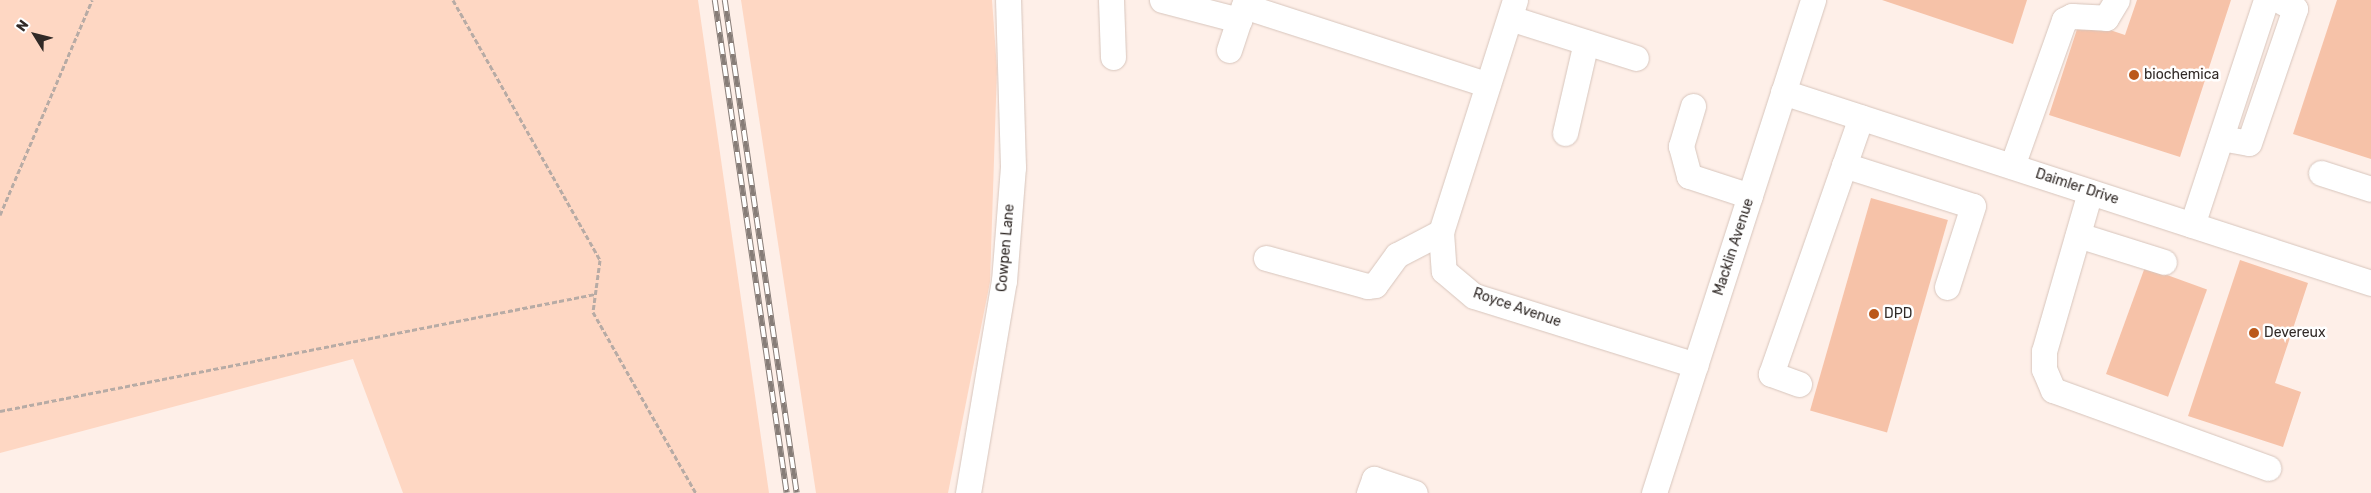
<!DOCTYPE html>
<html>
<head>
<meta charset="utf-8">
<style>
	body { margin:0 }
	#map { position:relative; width:2371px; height:493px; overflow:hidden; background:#feefe8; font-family:Rubik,sans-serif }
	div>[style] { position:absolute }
	.green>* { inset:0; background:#fed7c3 }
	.building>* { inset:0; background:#f6c2a8; transform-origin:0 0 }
	.path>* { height:3px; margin-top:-1.5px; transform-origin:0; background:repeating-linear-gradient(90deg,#b7aba5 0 5px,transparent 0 7.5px) }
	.roads { filter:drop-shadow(0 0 1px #d7c5bc) drop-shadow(0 0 1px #d7c5bc) }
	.minor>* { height:25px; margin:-12.5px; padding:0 12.5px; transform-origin:12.5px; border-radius:12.5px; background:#fff }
	.rail>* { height:5.5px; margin-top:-2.75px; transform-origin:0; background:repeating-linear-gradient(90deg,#fff 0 11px,#877d78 0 22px); box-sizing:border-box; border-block:1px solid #877d78 }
	.dots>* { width:14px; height:14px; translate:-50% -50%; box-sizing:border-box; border:2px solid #fff; border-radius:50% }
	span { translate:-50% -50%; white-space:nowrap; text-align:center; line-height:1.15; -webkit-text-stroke:5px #fff; paint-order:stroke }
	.poi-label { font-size:14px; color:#312a27 }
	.left { translate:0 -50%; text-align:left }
	.street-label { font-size:14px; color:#312a27 }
	.north { position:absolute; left:10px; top:10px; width:50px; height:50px; -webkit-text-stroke:4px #fff; paint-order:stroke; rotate:306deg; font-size:14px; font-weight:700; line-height:20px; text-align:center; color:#312a27 }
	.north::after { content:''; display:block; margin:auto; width:18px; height:22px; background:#312a27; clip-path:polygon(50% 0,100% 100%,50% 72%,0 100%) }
</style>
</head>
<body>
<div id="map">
	<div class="green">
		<div style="clip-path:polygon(0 0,698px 0,769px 493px,403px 493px,353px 359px,0 453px)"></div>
		<div style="clip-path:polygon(741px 0,992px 0,997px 69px,990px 282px,948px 493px,816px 493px)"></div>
	</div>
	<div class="building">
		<div style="clip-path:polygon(1882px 0,2027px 0,2013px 44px)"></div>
		<div style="clip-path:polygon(2137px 0,2231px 0,2180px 157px,2049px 115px,2080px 20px,2125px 35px)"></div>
		<div style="clip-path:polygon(2337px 0,2371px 0,2371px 159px,2293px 134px)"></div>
		<div style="left:1871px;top:198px;width:80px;height:221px;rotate:16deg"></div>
		<div style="clip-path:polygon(2240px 260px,2308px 283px,2275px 383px,2301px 392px,2283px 447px,2188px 416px)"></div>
		<div style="left:2145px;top:267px;width:66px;height:114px;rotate:20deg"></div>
	</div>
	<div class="path">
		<div style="left:453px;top:0;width:299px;rotate:60.5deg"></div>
		<div style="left:600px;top:260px;width:52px;rotate:97.7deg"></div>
		<div style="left:593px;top:312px;width:208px;rotate:60.4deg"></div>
		<div style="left:0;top:215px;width:234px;rotate:-66.8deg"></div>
		<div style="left:0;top:411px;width:606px;rotate:-11.12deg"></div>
	</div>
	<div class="roads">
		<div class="minor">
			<div style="left:1111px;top:0;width:57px;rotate:88deg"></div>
			<div style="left:1162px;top:0;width:80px;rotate:14.6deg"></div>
			<div style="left:1515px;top:0;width:244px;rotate:107.7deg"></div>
			<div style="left:1441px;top:232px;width:39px;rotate:86deg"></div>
			<div style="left:1444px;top:271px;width:39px;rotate:40deg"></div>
			<div style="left:1474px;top:296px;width:232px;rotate:17.3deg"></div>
			<div style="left:1244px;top:6px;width:256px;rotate:17.9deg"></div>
			<div style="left:1510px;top:18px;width:132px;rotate:17.6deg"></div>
			<div style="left:1229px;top:50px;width:47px;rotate:-71.6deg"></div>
			<div style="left:1783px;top:92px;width:618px;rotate:18deg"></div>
			<div style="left:1693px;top:106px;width:42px;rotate:106.7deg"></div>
			<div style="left:1681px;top:146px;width:31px;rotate:75deg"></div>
			<div style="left:1689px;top:176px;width:64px;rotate:18.2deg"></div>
			<div style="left:1565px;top:133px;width:93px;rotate:-77deg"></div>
			<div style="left:2221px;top:138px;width:28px;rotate:10deg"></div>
			<div style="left:2249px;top:143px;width:142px;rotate:-71.1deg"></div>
			<div style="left:2295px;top:9px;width:18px;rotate:-151deg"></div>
			<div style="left:1844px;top:165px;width:135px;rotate:17.6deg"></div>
			<div style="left:1973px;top:206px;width:85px;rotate:107.8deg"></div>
			<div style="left:2012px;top:166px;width:155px;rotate:-70.4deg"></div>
			<div style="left:2064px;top:20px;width:9px;rotate:-27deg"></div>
			<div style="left:2072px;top:16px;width:34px;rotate:3deg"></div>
			<div style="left:2106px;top:18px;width:21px;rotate:-59deg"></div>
			<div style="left:2321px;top:173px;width:52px;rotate:17.7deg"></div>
			<div style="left:2090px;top:192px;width:166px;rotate:106.1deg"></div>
			<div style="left:2044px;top:351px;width:18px;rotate:90deg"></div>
			<div style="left:2044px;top:369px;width:23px;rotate:67deg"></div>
			<div style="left:2053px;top:390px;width:229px;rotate:19.9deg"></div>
			<div style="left:2192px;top:225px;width:237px;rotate:-71.8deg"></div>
			<div style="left:2078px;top:235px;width:90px;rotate:17.4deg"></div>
			<div style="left:1266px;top:258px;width:105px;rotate:15.5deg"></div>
			<div style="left:1367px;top:286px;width:8px;rotate:-7deg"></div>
			<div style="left:1375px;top:285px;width:37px;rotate:-54deg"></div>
			<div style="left:1397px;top:255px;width:50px;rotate:-27.6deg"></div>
			<div style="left:1799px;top:384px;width:30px;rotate:-160deg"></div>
			<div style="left:1771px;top:374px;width:272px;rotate:-70.7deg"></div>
			<div style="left:968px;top:493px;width:215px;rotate:-80.4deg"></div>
			<div style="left:1004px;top:281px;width:114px;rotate:-85.5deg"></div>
			<div style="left:1013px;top:167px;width:167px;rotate:-91.7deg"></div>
			<div style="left:1369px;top:493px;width:15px;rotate:-70deg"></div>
			<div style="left:1374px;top:479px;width:43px;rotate:18.9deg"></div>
			<div style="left:1654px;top:493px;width:518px;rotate:-72.12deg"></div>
		</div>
	</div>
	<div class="rail">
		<div style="left:715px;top:0;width:498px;rotate:81.7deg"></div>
		<div style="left:725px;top:0;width:498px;rotate:81.7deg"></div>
	</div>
	<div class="dots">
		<div style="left:2134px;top:75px;background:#bb591b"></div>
		<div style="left:1874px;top:314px;background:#bb591b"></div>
		<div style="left:2254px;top:333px;background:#bb591b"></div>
	</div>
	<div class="poi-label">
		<span class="left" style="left:2144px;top:75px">biochemica</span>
		<span class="left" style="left:1884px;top:314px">DPD</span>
		<span class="left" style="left:2264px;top:333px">Devereux</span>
	</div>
	<div class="street-label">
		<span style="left:2077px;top:187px;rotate:18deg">Daimler Drive</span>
		<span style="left:1734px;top:247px;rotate:-72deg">Macklin Avenue</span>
		<span style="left:1006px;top:248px;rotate:-85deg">Cowpen Lane</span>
		<span style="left:1517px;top:308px;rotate:19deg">Royce Avenue</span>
	</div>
	<div class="north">N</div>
</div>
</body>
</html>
